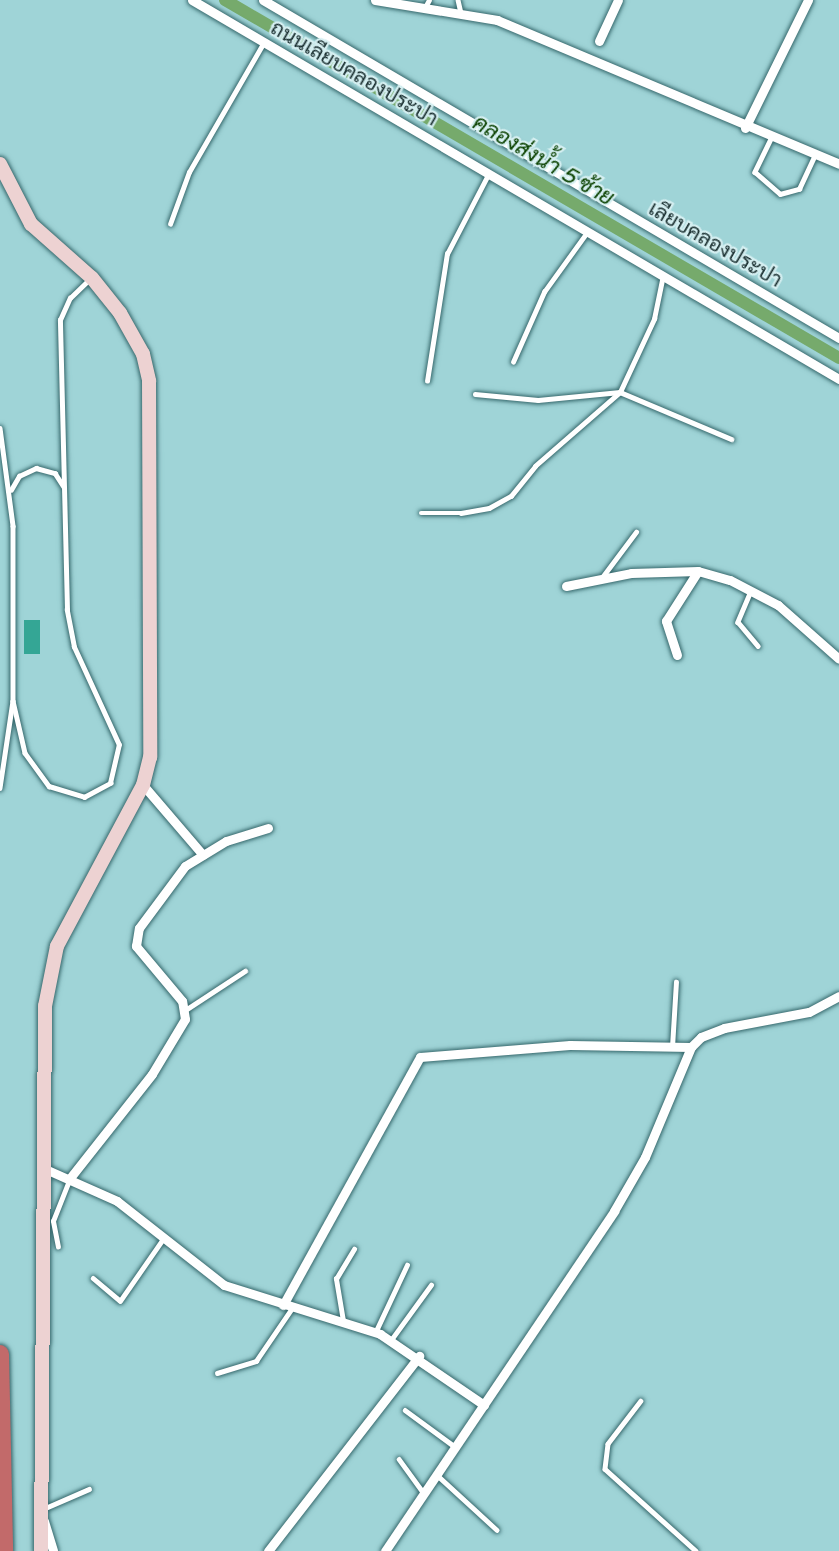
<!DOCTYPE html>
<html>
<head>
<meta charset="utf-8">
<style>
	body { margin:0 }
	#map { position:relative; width:839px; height:1551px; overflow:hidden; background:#9fd4d7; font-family:"Varela Round",Sarabun,sans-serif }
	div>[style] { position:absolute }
	.canal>* { height:12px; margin:-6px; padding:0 6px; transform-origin:6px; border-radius:6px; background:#76aa6c }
	.building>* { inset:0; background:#34a695; transform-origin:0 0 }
	.roads { filter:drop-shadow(0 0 2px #36686c) drop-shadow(0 0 2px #36686c) }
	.service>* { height:4.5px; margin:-2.25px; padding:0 2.25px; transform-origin:2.25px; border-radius:2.25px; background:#fff }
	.minor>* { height:9px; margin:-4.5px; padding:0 4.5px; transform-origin:4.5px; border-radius:4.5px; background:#fff }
	.secondary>* { height:14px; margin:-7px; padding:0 7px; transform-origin:7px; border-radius:7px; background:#edd2d2 }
	.motorway>* { height:18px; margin:-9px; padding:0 9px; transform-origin:9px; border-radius:9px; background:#c26a6a }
	span { translate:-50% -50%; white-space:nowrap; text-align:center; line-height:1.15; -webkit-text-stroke:4.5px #d5eff1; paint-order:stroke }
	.street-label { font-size:21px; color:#192e2f }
	.water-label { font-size:22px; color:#0b4201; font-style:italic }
</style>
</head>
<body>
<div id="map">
	<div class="canal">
		<div style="left:225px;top:0;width:711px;rotate:30.24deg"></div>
	</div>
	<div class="building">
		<div style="left:24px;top:620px;width:16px;height:34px"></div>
	</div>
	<div class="roads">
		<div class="service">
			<div style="left:458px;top:0;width:13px;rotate:77deg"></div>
			<div style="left:424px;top:9px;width:10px;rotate:-61deg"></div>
			<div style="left:771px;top:139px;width:37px;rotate:116deg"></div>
			<div style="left:755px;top:172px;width:33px;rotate:41deg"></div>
			<div style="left:780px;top:194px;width:20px;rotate:-15deg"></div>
			<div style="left:799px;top:189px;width:38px;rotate:-65deg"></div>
			<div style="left:170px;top:224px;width:55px;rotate:-69.9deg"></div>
			<div style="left:189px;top:172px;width:150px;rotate:-60deg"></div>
			<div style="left:513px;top:362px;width:77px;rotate:-66.1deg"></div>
			<div style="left:544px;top:292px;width:75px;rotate:-54.2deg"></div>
			<div style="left:427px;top:381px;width:129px;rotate:-81.1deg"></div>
			<div style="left:447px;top:254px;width:91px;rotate:-62.6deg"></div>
			<div style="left:475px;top:394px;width:63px;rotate:5.4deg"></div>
			<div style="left:538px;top:400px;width:82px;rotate:-5.6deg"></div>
			<div style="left:620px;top:392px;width:121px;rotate:22.9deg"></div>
			<div style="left:0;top:428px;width:99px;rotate:82.4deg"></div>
			<div style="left:13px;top:526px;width:175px;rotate:90deg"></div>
			<div style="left:13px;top:701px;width:88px;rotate:98.5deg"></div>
			<div style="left:11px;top:490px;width:16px;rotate:-60deg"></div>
			<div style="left:19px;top:476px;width:19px;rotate:-25deg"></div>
			<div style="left:36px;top:468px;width:20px;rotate:15deg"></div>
			<div style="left:55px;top:473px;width:17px;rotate:57deg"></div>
			<div style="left:421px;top:513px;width:40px"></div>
			<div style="left:461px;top:513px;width:28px;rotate:-10deg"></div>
			<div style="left:489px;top:508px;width:25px;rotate:-29deg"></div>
			<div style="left:511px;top:496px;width:38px;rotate:-51deg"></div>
			<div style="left:535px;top:466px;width:113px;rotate:-41deg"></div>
			<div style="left:620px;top:392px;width:81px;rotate:-65deg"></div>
			<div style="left:654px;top:319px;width:45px;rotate:-78.4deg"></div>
			<div style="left:603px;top:576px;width:55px;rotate:-53.1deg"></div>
			<div style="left:751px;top:591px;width:34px;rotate:113deg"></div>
			<div style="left:738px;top:622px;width:31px;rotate:50deg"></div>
			<div style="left:13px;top:701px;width:53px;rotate:77deg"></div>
			<div style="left:25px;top:753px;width:41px;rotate:54deg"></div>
			<div style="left:49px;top:786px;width:37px;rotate:17deg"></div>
			<div style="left:84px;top:797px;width:30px;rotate:-28deg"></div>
			<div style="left:110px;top:783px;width:39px;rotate:-77deg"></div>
			<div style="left:119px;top:745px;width:108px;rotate:-114.7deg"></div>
			<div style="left:74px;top:647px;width:38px;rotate:-101deg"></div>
			<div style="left:67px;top:610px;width:290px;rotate:-91.4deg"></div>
			<div style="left:60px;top:320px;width:24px;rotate:-66deg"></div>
			<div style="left:70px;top:298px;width:29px;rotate:-44deg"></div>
			<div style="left:184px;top:1011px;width:73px;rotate:-33.3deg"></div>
			<div style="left:672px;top:1047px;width:65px;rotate:-86.5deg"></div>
			<div style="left:58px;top:1247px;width:26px;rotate:-101deg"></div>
			<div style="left:53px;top:1221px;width:46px;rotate:-68.4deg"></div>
			<div style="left:93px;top:1278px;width:35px;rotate:40deg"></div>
			<div style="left:120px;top:1301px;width:75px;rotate:-55.3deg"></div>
			<div style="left:343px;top:1321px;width:43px;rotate:-99.5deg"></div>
			<div style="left:336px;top:1279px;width:35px;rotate:-59deg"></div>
			<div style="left:375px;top:1333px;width:75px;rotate:-64.8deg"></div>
			<div style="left:391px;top:1340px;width:68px;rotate:-54deg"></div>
			<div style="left:217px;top:1373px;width:41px;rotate:-17.1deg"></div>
			<div style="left:256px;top:1361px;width:64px;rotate:-55.8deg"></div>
			<div style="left:641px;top:1401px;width:54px;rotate:127.5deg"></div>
			<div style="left:608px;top:1444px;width:25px;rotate:97deg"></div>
			<div style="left:605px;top:1469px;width:122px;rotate:42deg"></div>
			<div style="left:405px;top:1410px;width:61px;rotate:36.3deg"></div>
			<div style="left:399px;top:1459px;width:41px;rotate:54deg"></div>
			<div style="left:437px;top:1475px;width:81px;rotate:42.5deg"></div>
			<div style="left:43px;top:1509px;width:50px;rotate:-23.5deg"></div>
		</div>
		<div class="minor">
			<div style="left:192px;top:0;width:750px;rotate:30.36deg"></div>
			<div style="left:263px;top:0;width:668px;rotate:30.4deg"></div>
			<div style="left:375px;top:0;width:124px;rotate:9.3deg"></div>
			<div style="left:497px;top:20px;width:371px;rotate:22.8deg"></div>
			<div style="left:599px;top:41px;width:45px;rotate:-65.1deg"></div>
			<div style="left:745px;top:128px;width:143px;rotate:-63.8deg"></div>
			<div style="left:566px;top:586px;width:66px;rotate:-11.3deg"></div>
			<div style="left:631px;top:573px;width:67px;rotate:-1.7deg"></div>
			<div style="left:677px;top:655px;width:36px;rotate:-108deg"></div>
			<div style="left:666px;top:621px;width:59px;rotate:-57.4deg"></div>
			<div style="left:698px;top:571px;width:33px;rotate:16deg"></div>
			<div style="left:730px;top:580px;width:54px;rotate:27.5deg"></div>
			<div style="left:778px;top:605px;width:81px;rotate:41.5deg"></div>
			<div style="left:143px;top:785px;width:92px;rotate:49.4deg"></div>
			<div style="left:43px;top:1168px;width:81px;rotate:24deg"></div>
			<div style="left:117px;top:1201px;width:136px;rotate:38.1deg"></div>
			<div style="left:224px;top:1285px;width:164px;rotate:17.4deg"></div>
			<div style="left:380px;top:1334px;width:126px;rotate:34.3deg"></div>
			<div style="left:70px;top:1178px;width:132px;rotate:-51.7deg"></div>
			<div style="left:152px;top:1074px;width:64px;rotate:-59deg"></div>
			<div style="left:185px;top:1019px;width:18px;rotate:-99deg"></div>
			<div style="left:182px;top:1001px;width:72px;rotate:-129.9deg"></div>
			<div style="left:136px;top:946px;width:18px;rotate:-81deg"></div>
			<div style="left:139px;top:928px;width:77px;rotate:-53.4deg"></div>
			<div style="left:185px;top:866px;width:48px;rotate:-31.4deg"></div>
			<div style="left:226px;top:841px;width:44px;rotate:-17.2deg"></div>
			<div style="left:283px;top:1305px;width:283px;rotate:-61.1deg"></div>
			<div style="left:420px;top:1057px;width:150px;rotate:-4.6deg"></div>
			<div style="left:570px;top:1045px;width:121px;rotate:0.9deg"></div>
			<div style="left:44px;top:1521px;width:31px;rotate:73deg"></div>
			<div style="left:268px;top:1551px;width:247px;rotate:-52.2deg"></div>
			<div style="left:385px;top:1551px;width:410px;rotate:-56deg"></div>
			<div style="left:614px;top:1211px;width:62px;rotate:-60.1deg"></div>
			<div style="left:645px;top:1157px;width:119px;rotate:-67.3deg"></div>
			<div style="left:691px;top:1047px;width:14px;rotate:-45deg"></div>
			<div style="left:701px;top:1037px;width:25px;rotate:-21deg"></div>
			<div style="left:724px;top:1028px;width:86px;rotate:-10.7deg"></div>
			<div style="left:809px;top:1012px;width:34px;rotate:-28deg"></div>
		</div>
		<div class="secondary">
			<div style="left:0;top:164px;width:68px;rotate:62.7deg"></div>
			<div style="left:31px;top:224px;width:81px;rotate:41.5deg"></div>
			<div style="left:92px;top:278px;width:45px;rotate:51.3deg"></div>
			<div style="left:120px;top:313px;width:47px;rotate:60.7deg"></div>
			<div style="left:143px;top:354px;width:28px;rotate:77deg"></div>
			<div style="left:149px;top:381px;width:376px;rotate:89.8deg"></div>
			<div style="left:150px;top:757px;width:29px;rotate:104deg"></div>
			<div style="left:143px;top:785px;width:183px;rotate:118.1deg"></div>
			<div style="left:57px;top:946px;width:61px;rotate:101.3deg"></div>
			<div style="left:45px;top:1006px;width:545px;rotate:90.42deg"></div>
		</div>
		<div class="motorway">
			<div style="left:0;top:1354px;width:197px;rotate:88.8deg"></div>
		</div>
	</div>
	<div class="street-label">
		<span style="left:354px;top:74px;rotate:30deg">ถนนเลียบคลองประปา</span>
		<span style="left:715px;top:245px;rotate:30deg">เลียบคลองประปา</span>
	</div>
	<div class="water-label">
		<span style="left:543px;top:161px;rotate:30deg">คลองส่งน้ำ 5 ซ้าย</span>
	</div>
</div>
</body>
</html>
